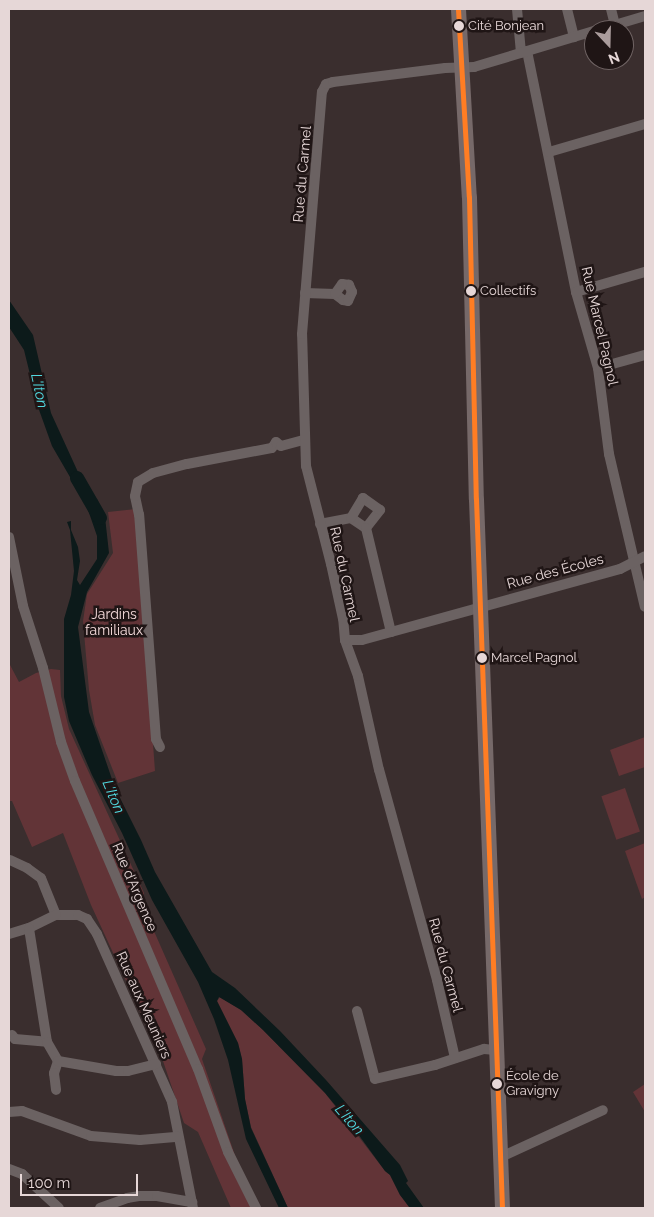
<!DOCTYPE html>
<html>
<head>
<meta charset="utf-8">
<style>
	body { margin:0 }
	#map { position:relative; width:654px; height:1217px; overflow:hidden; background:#3a2e2e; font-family:Raleway,sans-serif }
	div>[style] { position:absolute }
	.green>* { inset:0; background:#623437; transform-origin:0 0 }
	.water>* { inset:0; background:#0c1a1a }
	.river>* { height:14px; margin:-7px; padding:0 7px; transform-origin:7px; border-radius:7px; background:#0c1a1a }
	.minor>* { height:10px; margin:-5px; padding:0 5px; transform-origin:5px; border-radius:5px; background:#6b6262 }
	.primary>* { height:15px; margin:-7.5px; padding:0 7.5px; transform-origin:7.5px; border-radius:7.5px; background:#766969 }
	.bus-1>* { height:5px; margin:-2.5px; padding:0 2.5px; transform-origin:2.5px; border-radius:2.5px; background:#ff7d23 }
	.dots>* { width:14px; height:14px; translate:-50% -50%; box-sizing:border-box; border:2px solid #1f1515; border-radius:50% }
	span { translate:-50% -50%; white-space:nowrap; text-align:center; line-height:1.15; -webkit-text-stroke:5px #1f1515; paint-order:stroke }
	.bus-label { font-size:13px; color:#e6d7d7 }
	.left { translate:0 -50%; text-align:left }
	.street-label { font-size:14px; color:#e6d7d7 }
	.park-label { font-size:14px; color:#f5dbdb }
	.water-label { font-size:15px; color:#50d7de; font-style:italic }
	.frame { position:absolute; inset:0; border:10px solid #e6d7d7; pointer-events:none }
	.north { position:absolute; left:584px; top:20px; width:50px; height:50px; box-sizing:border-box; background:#1f1515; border:1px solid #6f6363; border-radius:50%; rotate:159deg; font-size:14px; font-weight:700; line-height:20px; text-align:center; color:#e6d7d7 }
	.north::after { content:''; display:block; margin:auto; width:18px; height:22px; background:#aa9c9c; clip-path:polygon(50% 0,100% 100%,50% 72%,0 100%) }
	.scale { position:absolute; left:20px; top:1174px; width:118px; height:22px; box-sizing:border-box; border:2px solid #e6d7d7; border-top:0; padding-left:6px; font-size:15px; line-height:18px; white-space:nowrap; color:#e6d7d7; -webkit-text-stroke:4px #1f1515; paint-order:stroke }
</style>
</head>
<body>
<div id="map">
	<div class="green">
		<div style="clip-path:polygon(136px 509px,155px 771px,118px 783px,95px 725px,89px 690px,83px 621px,87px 594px,113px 553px,108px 512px)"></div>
		<div style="clip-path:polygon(9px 663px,19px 682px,36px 673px,51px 669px,60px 670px,61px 696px,69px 729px,144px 893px,142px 904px,206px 1049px,202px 1059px,253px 1208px,231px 1208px,198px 1132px,184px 1123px,163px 1061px,91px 905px,63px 833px,32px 847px,12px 801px,9px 801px)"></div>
		<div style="clip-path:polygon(645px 737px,645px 767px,619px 776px,610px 750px)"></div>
		<div style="left:625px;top:788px;width:46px;height:25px;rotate:71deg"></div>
		<div style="clip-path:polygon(645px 843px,645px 897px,642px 899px,625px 851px)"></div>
		<div style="clip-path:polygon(220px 997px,241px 1010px,263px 1030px,325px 1093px,385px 1171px,390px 1175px,400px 1195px,413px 1208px,288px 1208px,251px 1127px,245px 1099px,242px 1059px,238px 1043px,217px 1001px)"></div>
		<div style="clip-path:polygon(645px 1084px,645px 1112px,633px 1092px)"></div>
	</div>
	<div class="water">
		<div style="clip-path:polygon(9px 300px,33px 335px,51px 413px,83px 483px,89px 492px,81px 496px,52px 446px,38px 407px,24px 350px,9px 327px)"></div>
		<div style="clip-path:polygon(97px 499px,105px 517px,109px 553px,87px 592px,78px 627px,89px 712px,115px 788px,141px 840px,155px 872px,212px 972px,235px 988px,280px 1031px,326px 1080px,400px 1165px,408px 1181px,406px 1183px,424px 1208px,409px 1207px,400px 1195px,390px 1175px,385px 1171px,350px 1123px,325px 1093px,263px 1030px,241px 1010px,219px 997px,217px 1001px,238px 1043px,242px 1059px,245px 1099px,251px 1128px,288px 1208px,279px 1208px,246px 1139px,228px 1060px,214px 1019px,198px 982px,152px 900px,122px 833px,92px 775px,69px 721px,64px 697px,64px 619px,71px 595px,74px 571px,70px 530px,67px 522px,71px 521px,71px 530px,78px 547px,80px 561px,77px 580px,80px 585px,97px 559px,97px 536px,87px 507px)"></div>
	</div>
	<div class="river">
		<div style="left:77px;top:478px;width:46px;rotate:60.1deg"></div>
	</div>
	<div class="minor">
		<div style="left:517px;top:9px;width:44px;rotate:84.8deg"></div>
		<div style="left:567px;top:9px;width:29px;rotate:76deg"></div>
		<div style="left:611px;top:9px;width:16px;rotate:76deg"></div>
		<div style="left:598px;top:30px;width:49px;rotate:-16.6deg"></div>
		<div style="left:527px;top:51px;width:246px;rotate:78.5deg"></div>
		<div style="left:576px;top:292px;width:79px;rotate:73.9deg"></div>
		<div style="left:598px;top:368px;width:87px;rotate:82.7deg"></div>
		<div style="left:609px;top:454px;width:157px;rotate:76.8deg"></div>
		<div style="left:549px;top:152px;width:100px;rotate:-16.3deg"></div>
		<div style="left:576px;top:292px;width:72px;rotate:-16.2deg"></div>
		<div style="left:305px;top:293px;width:30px;rotate:2deg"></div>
		<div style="left:335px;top:294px;width:10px;rotate:37deg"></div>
		<div style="left:343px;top:300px;width:5px;rotate:11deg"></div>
		<div style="left:348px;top:301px;width:10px;rotate:-66deg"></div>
		<div style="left:352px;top:292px;width:8px;rotate:-113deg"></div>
		<div style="left:349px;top:285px;width:7px;rotate:-172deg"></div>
		<div style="left:342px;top:284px;width:12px;rotate:125deg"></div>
		<div style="left:598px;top:368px;width:49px;rotate:-15.5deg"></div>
		<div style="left:320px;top:524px;width:32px;rotate:-11deg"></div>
		<div style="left:351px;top:518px;width:18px;rotate:34deg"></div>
		<div style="left:366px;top:528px;width:23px;rotate:-52deg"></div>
		<div style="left:380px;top:510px;width:21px;rotate:-145deg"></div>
		<div style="left:363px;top:498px;width:23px;rotate:121deg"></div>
		<div style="left:366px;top:528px;width:107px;rotate:76.5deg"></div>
		<div style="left:9px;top:537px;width:70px;rotate:78.5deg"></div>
		<div style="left:23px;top:606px;width:65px;rotate:72.1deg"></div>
		<div style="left:43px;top:668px;width:76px;rotate:76.3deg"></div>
		<div style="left:61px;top:742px;width:41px;rotate:70.3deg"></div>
		<div style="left:75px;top:781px;width:313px;rotate:66.9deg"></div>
		<div style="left:198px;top:1069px;width:88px;rotate:70.1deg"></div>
		<div style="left:228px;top:1152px;width:63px;rotate:63.4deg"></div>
		<div style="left:345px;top:640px;width:17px"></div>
		<div style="left:362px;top:640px;width:268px;rotate:-15.4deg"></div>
		<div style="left:620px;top:569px;width:28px;rotate:-27deg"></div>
		<div style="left:160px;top:747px;width:9px;rotate:-117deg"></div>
		<div style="left:156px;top:739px;width:225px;rotate:-94.3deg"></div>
		<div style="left:139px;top:515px;width:19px;rotate:-102deg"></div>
		<div style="left:135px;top:496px;width:14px;rotate:-78deg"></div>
		<div style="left:138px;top:482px;width:17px;rotate:-31deg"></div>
		<div style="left:153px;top:473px;width:35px;rotate:-15deg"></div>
		<div style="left:187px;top:464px;width:86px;rotate:-10.7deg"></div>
		<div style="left:272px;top:448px;width:7px;rotate:-56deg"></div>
		<div style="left:276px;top:442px;width:6px;rotate:39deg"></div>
		<div style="left:281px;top:446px;width:24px;rotate:-15deg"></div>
		<div style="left:10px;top:860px;width:19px;rotate:25deg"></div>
		<div style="left:27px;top:868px;width:17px;rotate:36deg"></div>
		<div style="left:41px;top:878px;width:40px;rotate:68deg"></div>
		<div style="left:56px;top:915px;width:22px"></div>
		<div style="left:78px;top:915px;width:10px;rotate:24deg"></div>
		<div style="left:87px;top:919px;width:18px;rotate:56deg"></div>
		<div style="left:97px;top:934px;width:184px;rotate:65.9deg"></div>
		<div style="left:172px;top:1102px;width:108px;rotate:78.8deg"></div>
		<div style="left:9px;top:934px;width:21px;rotate:-17deg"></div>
		<div style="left:29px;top:928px;width:30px;rotate:-26deg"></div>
		<div style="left:357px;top:1011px;width:70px;rotate:75.2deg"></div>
		<div style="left:375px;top:1079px;width:62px;rotate:-13.1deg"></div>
		<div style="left:435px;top:1065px;width:52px;rotate:-18.1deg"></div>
		<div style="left:484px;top:1049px;width:12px;rotate:5deg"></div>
		<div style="left:12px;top:1035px;width:5px;rotate:53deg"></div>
		<div style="left:15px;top:1039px;width:32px;rotate:5deg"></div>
		<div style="left:47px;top:1042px;width:115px;rotate:-99deg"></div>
		<div style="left:47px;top:1042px;width:22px;rotate:60deg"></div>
		<div style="left:58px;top:1061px;width:13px;rotate:108deg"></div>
		<div style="left:54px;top:1073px;width:17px;rotate:83deg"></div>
		<div style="left:455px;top:1058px;width:80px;rotate:-103deg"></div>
		<div style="left:437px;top:980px;width:218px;rotate:-105.4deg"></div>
		<div style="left:379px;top:770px;width:96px;rotate:-102.6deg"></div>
		<div style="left:358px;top:676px;width:38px;rotate:-110deg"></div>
		<div style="left:345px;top:640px;width:21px;rotate:-95deg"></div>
		<div style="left:343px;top:619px;width:56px;rotate:-102.3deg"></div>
		<div style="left:331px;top:564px;width:101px;rotate:-104.3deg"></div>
		<div style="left:306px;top:466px;width:132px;rotate:-91.7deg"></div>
		<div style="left:302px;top:334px;width:243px;rotate:-85.3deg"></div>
		<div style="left:322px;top:92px;width:9px;rotate:-63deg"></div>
		<div style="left:326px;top:84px;width:7px;rotate:-16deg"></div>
		<div style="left:333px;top:82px;width:113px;rotate:-7.1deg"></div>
		<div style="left:445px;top:68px;width:29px;rotate:-2deg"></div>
		<div style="left:474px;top:67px;width:125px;rotate:-16.7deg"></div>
		<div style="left:58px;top:1061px;width:59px;rotate:9.8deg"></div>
		<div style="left:116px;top:1071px;width:12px"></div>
		<div style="left:128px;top:1071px;width:29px;rotate:-14deg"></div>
		<div style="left:9px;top:1112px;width:13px;rotate:-4deg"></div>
		<div style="left:22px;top:1111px;width:73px;rotate:19.9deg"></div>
		<div style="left:91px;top:1136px;width:49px;rotate:4.7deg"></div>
		<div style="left:140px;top:1140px;width:38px;rotate:-5deg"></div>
		<div style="left:501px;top:1157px;width:112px;rotate:-24.7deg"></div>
		<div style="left:9px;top:1169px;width:14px;rotate:21deg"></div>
		<div style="left:22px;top:1174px;width:50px;rotate:42.6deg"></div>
		<div style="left:100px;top:1208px;width:29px;rotate:-20deg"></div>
		<div style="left:127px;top:1198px;width:12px;rotate:-9deg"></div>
		<div style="left:139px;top:1196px;width:18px"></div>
		<div style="left:157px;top:1196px;width:36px;rotate:10deg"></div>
	</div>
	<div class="primary">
		<div style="left:458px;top:9px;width:188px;rotate:86.7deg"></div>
		<div style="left:469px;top:197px;width:302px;rotate:88.7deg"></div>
		<div style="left:476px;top:499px;width:709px;rotate:87.9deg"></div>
	</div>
	<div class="bus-1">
		<div style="left:458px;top:9px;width:188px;rotate:86.7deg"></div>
		<div style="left:469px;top:197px;width:302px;rotate:88.7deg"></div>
		<div style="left:476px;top:499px;width:709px;rotate:87.9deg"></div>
	</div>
	<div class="dots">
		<div style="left:459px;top:26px;background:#e6d7d7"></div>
		<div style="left:471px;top:291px;background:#e6d7d7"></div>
		<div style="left:482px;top:658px;background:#e6d7d7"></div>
		<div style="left:497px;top:1084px;background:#e6d7d7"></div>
	</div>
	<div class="bus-label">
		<span class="left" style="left:468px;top:26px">Cité Bonjean</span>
		<span class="left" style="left:480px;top:291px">Collectifs</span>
		<span class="left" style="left:491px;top:658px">Marcel Pagnol</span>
		<span class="left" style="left:506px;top:1084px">École de<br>Gravigny</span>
	</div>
	<div class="street-label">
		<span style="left:302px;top:174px;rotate:-85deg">Rue du Carmel</span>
		<span style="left:600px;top:326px;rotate:77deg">Rue Marcel Pagnol</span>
		<span style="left:555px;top:571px;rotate:-15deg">Rue des Écoles</span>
		<span style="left:345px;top:574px;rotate:78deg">Rue du Carmel</span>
		<span style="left:135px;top:887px;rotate:67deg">Rue d'Argence</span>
		<span style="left:446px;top:965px;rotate:75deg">Rue du Carmel</span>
		<span style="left:144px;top:1005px;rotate:66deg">Rue aux Meuniers</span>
	</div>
	<div class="park-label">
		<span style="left:114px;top:622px">Jardins<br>familiaux</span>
	</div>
	<div class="water-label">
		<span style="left:39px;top:391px;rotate:78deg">L'Iton</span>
		<span style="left:113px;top:797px;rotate:67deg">L'Iton</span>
		<span style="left:349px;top:1120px;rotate:49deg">L'Iton</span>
	</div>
	<div class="frame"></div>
	<div class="north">N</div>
	<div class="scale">100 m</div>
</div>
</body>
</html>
